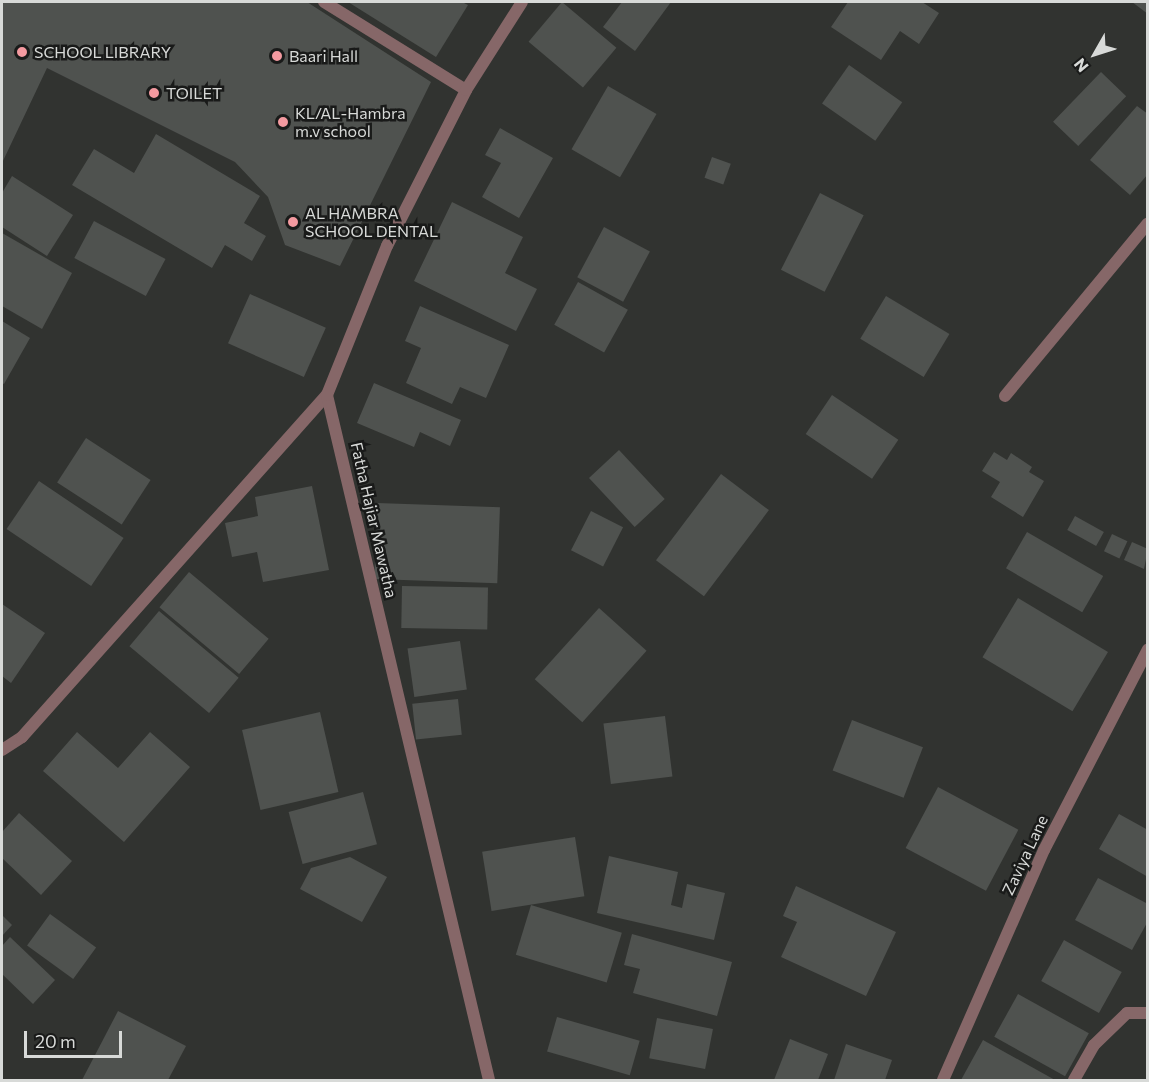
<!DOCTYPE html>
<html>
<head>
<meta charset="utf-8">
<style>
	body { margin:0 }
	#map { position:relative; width:1149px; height:1082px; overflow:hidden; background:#313330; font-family:Commissioner,sans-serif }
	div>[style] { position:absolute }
	.building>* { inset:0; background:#4f524f; transform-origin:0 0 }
	.service>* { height:12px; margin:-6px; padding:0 6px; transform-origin:6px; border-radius:6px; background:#866768 }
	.minor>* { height:12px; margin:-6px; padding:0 6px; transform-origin:6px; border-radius:6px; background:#866768 }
	.tertiary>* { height:12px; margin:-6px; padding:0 6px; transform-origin:6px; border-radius:6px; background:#866768 }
	.dots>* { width:16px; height:16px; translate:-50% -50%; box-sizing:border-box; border:3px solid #191a19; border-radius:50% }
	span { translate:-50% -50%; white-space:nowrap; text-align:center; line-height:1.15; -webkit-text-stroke:5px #191a19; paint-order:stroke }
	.poi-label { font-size:16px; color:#d8dad8 }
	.left { translate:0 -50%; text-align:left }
	.street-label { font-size:16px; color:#d8dad8 }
	.frame { position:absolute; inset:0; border:3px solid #d8dad8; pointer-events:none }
	.north { position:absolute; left:1065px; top:24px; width:60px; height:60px; -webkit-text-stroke:4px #191a19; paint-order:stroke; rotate:231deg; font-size:16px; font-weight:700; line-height:24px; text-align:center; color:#d8dad8 }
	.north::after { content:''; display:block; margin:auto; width:21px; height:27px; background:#d8dad8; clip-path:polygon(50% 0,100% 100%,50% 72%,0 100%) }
	.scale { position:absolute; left:24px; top:1031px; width:98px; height:27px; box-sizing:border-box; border:3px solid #d8dad8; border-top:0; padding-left:8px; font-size:18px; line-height:21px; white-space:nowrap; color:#d8dad8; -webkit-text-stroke:4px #191a19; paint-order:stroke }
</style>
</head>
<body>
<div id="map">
	<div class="building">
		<div style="clip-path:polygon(2px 2px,307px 2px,431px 82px,340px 266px,285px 245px,268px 197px,235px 162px,47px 68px,2px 163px)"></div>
		<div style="clip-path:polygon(348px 2px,462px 2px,468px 5px,436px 57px)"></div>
		<div style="left:562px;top:2px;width:71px;height:52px;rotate:40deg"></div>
		<div style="clip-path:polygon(622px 2px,671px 2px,635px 51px,603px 27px)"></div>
		<div style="clip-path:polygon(848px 2px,922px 2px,939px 13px,919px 44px,900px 31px,881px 60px,831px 27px)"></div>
		<div style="clip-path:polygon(1132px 2px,1148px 2px,1148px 14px)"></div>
		<div style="left:849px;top:65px;width:65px;height:47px;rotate:35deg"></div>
		<div style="left:1101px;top:72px;width:35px;height:69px;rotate:44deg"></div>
		<div style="left:608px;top:86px;width:56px;height:73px;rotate:30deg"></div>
		<div style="clip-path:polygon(1137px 106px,1148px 114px,1148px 174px,1130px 195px,1090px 160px)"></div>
		<div style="clip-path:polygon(500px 128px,553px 158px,519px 218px,482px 197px,501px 163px,485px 155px)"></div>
		<div style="clip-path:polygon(156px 134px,260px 196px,244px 223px,266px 236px,252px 261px,225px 245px,212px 268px,72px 185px,94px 149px,134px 173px)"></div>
		<div style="left:712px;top:157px;width:20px;height:22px;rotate:20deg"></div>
		<div style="clip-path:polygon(12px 176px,73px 215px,47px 256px,2px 227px,2px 193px)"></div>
		<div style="left:820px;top:193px;width:49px;height:86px;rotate:27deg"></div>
		<div style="clip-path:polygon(452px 202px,523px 237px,505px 273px,537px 289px,516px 331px,414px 281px)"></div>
		<div style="left:94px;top:221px;width:81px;height:42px;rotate:28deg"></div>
		<div style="left:604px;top:227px;width:52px;height:57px;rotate:28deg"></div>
		<div style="clip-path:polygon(2px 233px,72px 273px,42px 329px,2px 306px)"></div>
		<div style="left:578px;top:282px;width:57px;height:49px;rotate:29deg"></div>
		<div style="left:250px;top:294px;width:83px;height:54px;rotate:24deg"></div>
		<div style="left:886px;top:296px;width:74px;height:50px;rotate:31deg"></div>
		<div style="clip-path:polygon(420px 306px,509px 345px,486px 398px,460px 387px,452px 404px,406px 383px,421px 348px,405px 341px)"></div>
		<div style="clip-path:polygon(2px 321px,30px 338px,4px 384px,2px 383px)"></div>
		<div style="clip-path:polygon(374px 383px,461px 420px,450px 446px,420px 432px,414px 447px,357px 423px)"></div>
		<div style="left:832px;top:395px;width:80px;height:47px;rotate:34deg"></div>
		<div style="left:86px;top:438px;width:77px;height:53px;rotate:33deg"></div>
		<div style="left:619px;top:450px;width:67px;height:41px;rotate:47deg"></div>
		<div style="clip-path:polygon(994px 452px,1007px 460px,1011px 453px,1032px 467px,1029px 472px,1044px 481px,1023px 517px,991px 497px,1000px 482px,982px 471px)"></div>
		<div style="left:721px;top:474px;width:60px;height:108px;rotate:37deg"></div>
		<div style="left:39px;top:481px;width:102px;height:58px;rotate:34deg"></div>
		<div style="clip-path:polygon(312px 486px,329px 570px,263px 582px,257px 552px,232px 557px,225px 523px,258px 516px,255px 497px)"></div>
		<div style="left:377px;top:503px;width:123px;height:76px;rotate:2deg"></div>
		<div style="left:591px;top:511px;width:36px;height:44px;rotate:27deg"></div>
		<div style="left:1075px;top:516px;width:33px;height:16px;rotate:29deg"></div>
		<div style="left:1027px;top:532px;width:88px;height:42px;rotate:30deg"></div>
		<div style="left:1112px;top:534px;width:17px;height:19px;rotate:25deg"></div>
		<div style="clip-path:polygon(1132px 542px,1148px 549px,1144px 569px,1124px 560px)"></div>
		<div style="left:189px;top:572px;width:104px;height:46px;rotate:40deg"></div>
		<div style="left:402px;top:586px;width:86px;height:42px;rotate:1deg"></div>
		<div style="left:1018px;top:598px;width:105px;height:69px;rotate:31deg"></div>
		<div style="clip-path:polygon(2px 604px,45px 633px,11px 683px,2px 676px)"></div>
		<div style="left:599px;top:608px;width:64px;height:96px;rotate:42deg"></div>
		<div style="left:159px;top:611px;width:104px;height:46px;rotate:40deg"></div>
		<div style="left:460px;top:641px;width:49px;height:53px;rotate:82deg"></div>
		<div style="left:458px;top:699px;width:36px;height:46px;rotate:84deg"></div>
		<div style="left:320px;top:712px;width:82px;height:80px;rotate:77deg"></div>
		<div style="left:665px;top:716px;width:61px;height:62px;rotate:83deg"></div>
		<div style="left:852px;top:720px;width:76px;height:54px;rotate:21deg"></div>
		<div style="clip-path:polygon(77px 732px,118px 768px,150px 732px,190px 767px,124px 842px,43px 771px)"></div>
		<div style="left:938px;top:787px;width:91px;height:69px;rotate:28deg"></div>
		<div style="left:363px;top:792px;width:54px;height:77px;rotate:75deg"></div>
		<div style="clip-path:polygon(19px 813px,72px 861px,41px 895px,2px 858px,2px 832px)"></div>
		<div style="clip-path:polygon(1119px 814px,1148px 830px,1148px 877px,1099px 849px)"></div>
		<div style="left:575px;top:837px;width:60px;height:94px;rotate:81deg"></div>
		<div style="clip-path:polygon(609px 856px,678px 872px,671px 905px,682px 908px,687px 884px,725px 893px,714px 940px,597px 913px)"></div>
		<div style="clip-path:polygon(350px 857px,387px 877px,362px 922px,300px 889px,311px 868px)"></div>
		<div style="clip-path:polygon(1098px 878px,1148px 904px,1148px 921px,1132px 950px,1075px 920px)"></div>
		<div style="clip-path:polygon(796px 886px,896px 932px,866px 996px,781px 957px,797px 922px,783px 916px)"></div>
		<div style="left:531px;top:905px;width:95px;height:52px;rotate:17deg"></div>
		<div style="left:50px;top:914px;width:57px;height:39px;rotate:36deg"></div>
		<div style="clip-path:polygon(2px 915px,12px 925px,2px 936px)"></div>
		<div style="clip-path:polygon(632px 934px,732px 962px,717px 1016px,633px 993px,640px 969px,624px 965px)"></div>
		<div style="clip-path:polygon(10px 937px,55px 980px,33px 1004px,2px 974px,2px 946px)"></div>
		<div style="left:1064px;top:940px;width:66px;height:47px;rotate:29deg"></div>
		<div style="left:1018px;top:994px;width:81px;height:49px;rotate:29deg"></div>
		<div style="clip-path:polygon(118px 1011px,186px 1046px,168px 1080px,82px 1080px)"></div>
		<div style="left:557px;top:1017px;width:86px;height:36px;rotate:16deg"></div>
		<div style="left:657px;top:1018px;width:57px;height:41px;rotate:11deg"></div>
		<div style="clip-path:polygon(790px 1039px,828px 1054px,818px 1080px,774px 1080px)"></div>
		<div style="clip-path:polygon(983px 1040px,1055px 1080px,961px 1080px)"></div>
		<div style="clip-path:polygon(846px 1044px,892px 1060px,885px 1080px,834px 1080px)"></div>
	</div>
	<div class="service">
		<div style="left:1005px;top:396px;width:224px;rotate:-50.4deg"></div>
	</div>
	<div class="minor">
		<div style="left:324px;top:2px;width:167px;rotate:31.8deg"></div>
		<div style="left:2px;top:750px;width:24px;rotate:-33deg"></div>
		<div style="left:22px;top:737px;width:458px;rotate:-48.3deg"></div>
		<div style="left:943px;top:1080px;width:251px;rotate:-66.3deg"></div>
		<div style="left:1044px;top:850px;width:226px;rotate:-62.6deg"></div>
		<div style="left:1074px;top:1080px;width:40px;rotate:-60.3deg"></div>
		<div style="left:1094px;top:1045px;width:46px;rotate:-44.1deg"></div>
		<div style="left:1127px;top:1013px;width:21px"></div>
	</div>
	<div class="tertiary">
		<div style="left:489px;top:1080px;width:704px;rotate:-103.31deg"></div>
		<div style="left:327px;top:395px;width:161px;rotate:-68.1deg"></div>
		<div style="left:387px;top:246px;width:175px;rotate:-63.1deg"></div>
		<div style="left:466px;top:90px;width:104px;rotate:-57.5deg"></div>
	</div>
	<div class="dots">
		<div style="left:22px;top:52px;background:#f49aa0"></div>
		<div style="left:277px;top:56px;background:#f49aa0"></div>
		<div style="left:154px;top:93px;background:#f49aa0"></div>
		<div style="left:283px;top:122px;background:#f49aa0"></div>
		<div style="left:293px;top:222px;background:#f49aa0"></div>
	</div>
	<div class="poi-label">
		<span class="left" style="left:34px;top:52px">SCHOOL LIBRARY</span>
		<span class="left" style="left:289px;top:56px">Baari Hall</span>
		<span class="left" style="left:166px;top:93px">TOILET</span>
		<span class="left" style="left:295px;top:122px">KL/AL-Hambra<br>m.v school</span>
		<span class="left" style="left:305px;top:222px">AL HAMBRA<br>SCHOOL DENTAL</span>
	</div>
	<div class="street-label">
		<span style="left:374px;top:520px;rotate:77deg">Fatha Hajiar Mawatha</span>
		<span style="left:1025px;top:855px;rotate:-65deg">Zaviya Lane</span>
	</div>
	<div class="frame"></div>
	<div class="north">N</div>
	<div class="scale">20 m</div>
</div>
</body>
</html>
